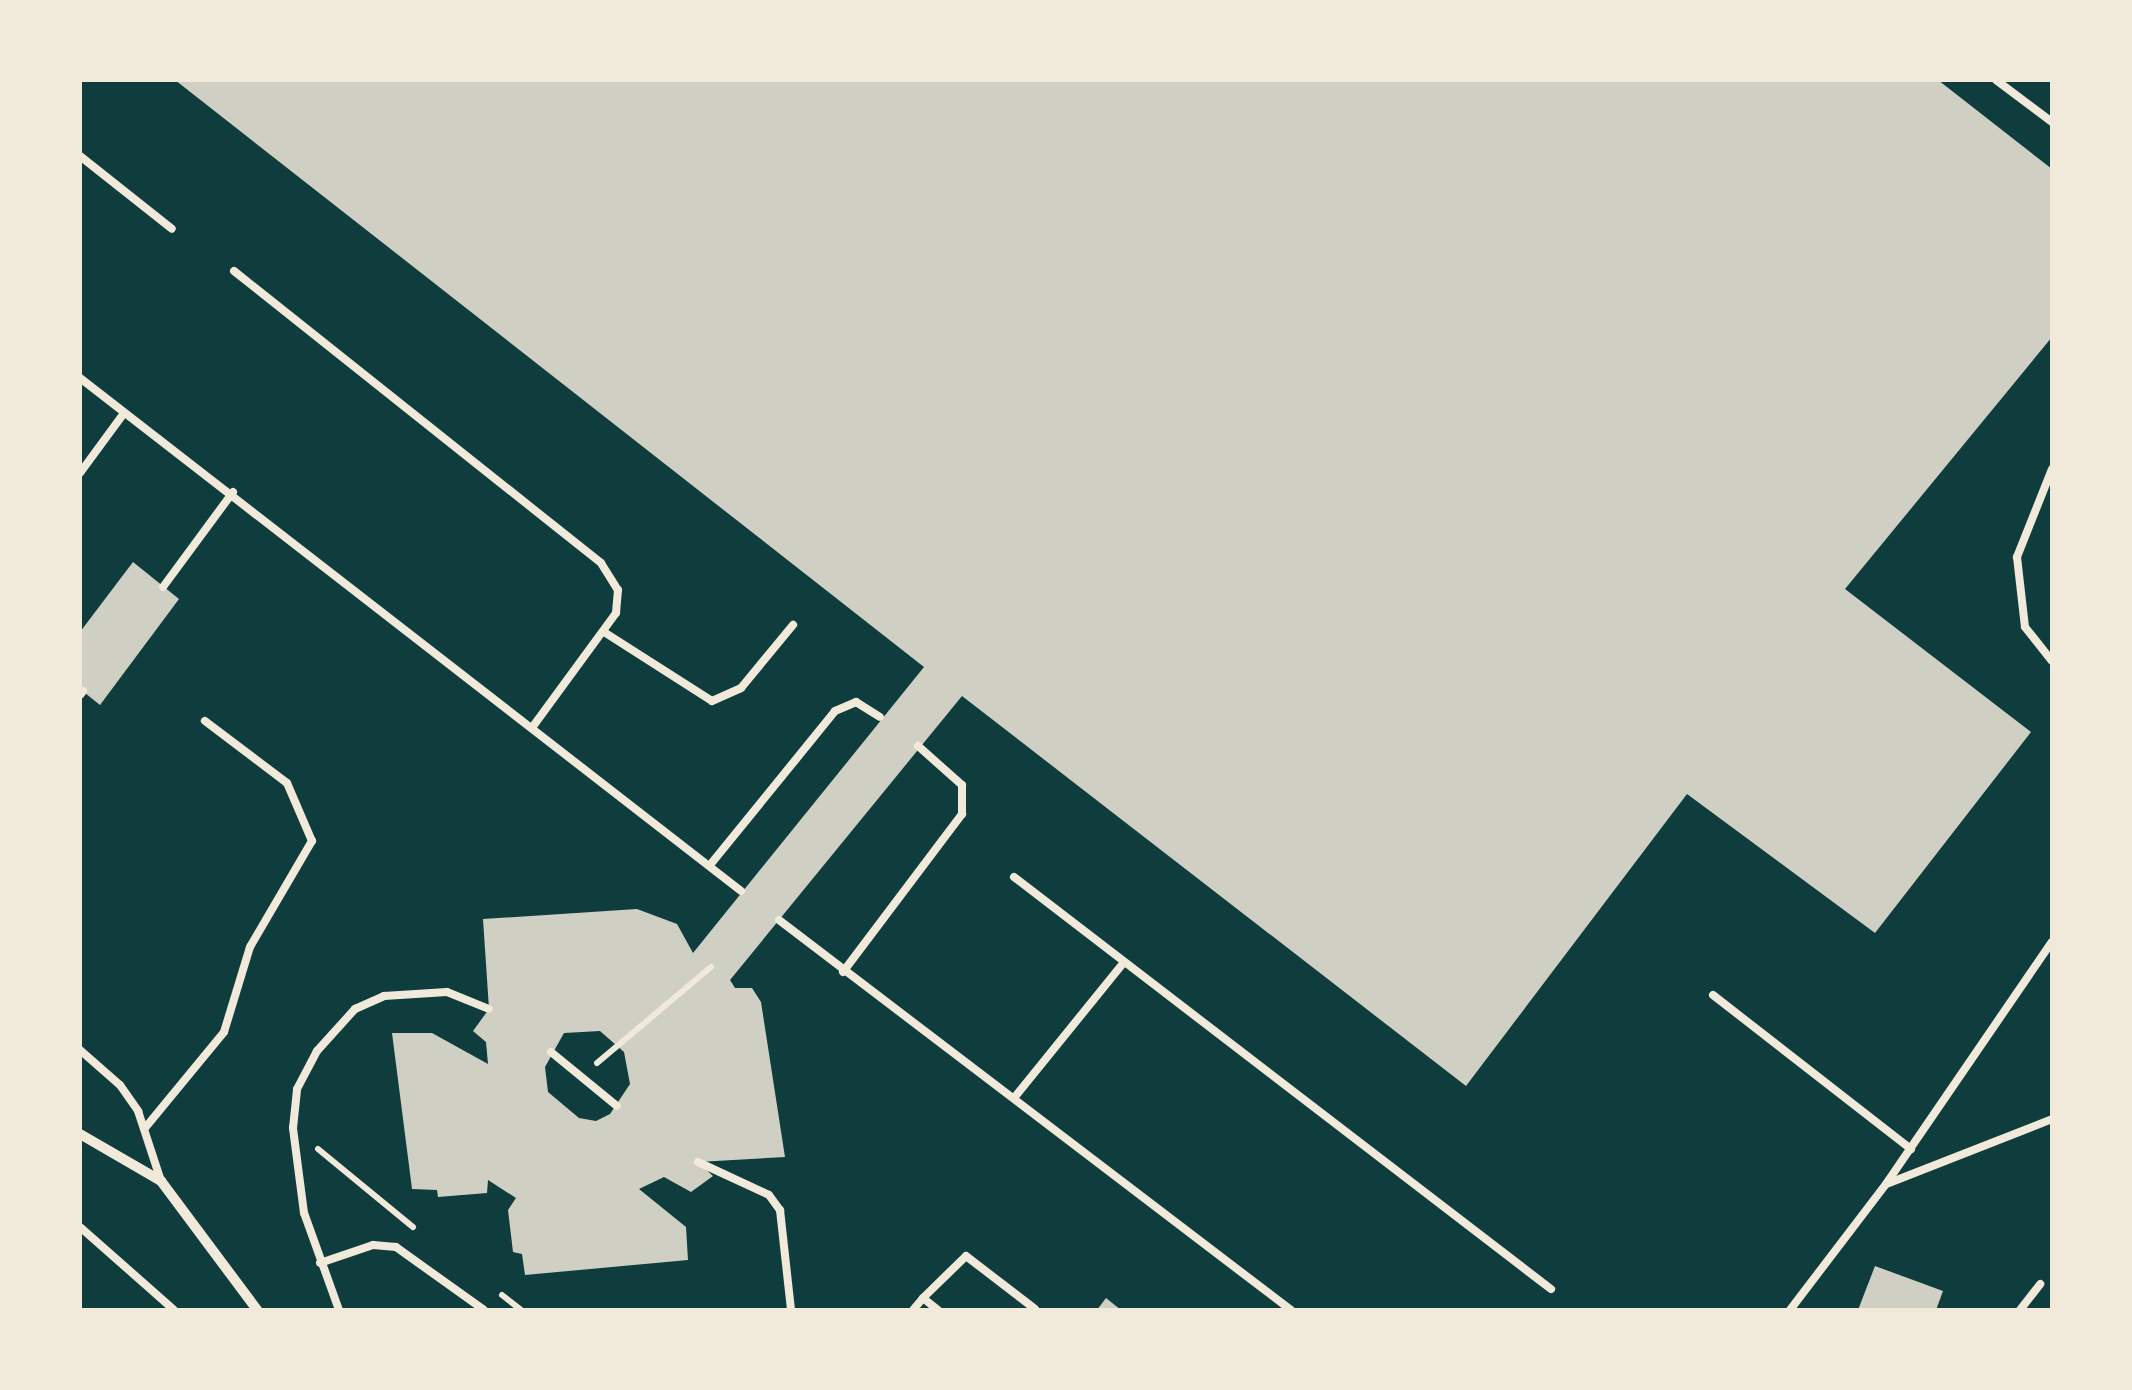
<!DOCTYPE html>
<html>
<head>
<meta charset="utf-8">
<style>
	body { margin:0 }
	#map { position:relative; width:2132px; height:1390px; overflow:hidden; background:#0f3d3e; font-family:"Exo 2",sans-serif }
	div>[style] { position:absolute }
	.building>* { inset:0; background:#cfcfc3 }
	.path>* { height:6px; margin:-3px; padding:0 3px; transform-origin:3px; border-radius:3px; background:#f1e9da }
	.service>* { height:8px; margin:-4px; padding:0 4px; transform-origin:4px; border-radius:4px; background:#f1e9da }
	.minor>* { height:10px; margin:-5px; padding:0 5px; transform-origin:5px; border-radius:5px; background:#f1e9da }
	span { translate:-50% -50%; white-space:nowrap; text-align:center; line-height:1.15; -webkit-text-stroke:8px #f1e9da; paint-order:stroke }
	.frame { position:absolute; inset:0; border:82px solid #f1e9da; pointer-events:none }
</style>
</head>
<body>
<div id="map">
	<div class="building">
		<div style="clip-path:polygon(evenodd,175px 80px,1938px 80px,2052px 169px,2052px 337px,1845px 589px,2031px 732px,1875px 933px,1687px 794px,1466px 1086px,962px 696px,730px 980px,735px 988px,752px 988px,761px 1002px,785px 1157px,698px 1162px,713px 1176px,691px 1192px,664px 1177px,639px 1189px,686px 1227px,688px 1260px,525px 1275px,522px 1254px,513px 1252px,508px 1210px,516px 1198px,488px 1180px,487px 1193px,438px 1197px,437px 1190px,412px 1189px,392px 1033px,432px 1033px,488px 1064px,486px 1042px,473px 1031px,489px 1009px,483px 919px,637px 909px,677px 924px,693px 953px,924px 667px,175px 80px,600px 1031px,624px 1052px,630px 1084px,610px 1114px,596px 1121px,579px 1118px,548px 1092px,545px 1067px,564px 1033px,600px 1031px)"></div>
		<div style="clip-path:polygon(133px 562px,179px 599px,100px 705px,80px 689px,80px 632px)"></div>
		<div style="clip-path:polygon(1875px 1266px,1943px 1291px,1936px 1310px,1858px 1310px)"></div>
		<div style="clip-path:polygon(1106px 1298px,1121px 1310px,1097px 1310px)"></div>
	</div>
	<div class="path">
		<div style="left:597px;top:1063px;width:149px;rotate:-40.1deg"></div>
		<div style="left:318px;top:1149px;width:123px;rotate:39.4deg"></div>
		<div style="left:502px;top:1295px;width:24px;rotate:38deg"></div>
	</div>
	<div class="service">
		<div style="left:1996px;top:80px;width:70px;rotate:36.9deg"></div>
		<div style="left:80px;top:156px;width:117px;rotate:38.4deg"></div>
		<div style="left:234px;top:271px;width:469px;rotate:38.5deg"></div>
		<div style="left:601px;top:563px;width:32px;rotate:58deg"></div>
		<div style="left:618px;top:590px;width:23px;rotate:95deg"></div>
		<div style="left:616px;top:613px;width:139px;rotate:126.2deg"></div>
		<div style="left:80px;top:378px;width:837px;rotate:37.81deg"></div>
		<div style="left:2052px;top:469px;width:95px;rotate:111.7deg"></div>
		<div style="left:2017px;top:557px;width:70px;rotate:83.5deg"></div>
		<div style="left:2025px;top:627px;width:43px;rotate:51.5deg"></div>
		<div style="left:80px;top:473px;width:74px;rotate:-53.7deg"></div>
		<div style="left:163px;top:587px;width:118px;rotate:-53.6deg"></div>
		<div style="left:604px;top:632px;width:128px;rotate:32.6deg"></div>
		<div style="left:712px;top:701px;width:32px;rotate:-24deg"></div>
		<div style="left:741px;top:688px;width:82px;rotate:-50.5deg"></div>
		<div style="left:80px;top:695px;width:5px;rotate:-53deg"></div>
		<div style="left:710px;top:865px;width:198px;rotate:-50.9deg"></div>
		<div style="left:835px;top:711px;width:23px;rotate:-23deg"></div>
		<div style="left:856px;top:702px;width:28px;rotate:32deg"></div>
		<div style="left:1014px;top:877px;width:677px;rotate:37.5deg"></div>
		<div style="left:779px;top:920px;width:644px;rotate:37.3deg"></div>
		<div style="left:843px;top:972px;width:198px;rotate:-53deg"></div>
		<div style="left:962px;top:814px;width:29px;rotate:-90deg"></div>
		<div style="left:962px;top:785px;width:59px;rotate:-138.4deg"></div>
		<div style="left:1713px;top:995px;width:251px;rotate:37.9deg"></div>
		<div style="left:80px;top:1050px;width:53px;rotate:41.2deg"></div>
		<div style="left:120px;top:1085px;width:32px;rotate:55deg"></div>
		<div style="left:138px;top:1111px;width:74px;rotate:71.8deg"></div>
		<div style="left:551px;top:1052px;width:85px;rotate:39.3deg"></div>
		<div style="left:1014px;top:1098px;width:175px;rotate:-51deg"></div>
		<div style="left:145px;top:1128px;width:124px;rotate:-50.5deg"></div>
		<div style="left:224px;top:1032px;width:89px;rotate:-73deg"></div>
		<div style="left:250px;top:947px;width:123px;rotate:-59.7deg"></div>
		<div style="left:312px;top:841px;width:63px;rotate:-113.3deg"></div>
		<div style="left:287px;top:783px;width:103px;rotate:-142.9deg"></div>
		<div style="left:698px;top:1162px;width:78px;rotate:24.9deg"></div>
		<div style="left:769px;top:1195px;width:19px;rotate:54deg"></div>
		<div style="left:780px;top:1210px;width:101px;rotate:83.7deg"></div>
		<div style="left:1889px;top:1183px;width:175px;rotate:-21.4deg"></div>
		<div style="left:80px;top:1227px;width:125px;rotate:41.4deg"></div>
		<div style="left:320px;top:1263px;width:56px;rotate:-18.8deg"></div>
		<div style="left:373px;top:1245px;width:23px;rotate:5deg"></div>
		<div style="left:396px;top:1247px;width:108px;rotate:35.6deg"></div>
		<div style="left:923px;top:1298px;width:60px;rotate:-44.3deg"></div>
		<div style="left:966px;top:1256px;width:87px;rotate:37.5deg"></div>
		<div style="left:339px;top:1310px;width:103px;rotate:-109.8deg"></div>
		<div style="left:304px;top:1213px;width:86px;rotate:-97.4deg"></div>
		<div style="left:293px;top:1128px;width:39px;rotate:-84deg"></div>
		<div style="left:297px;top:1089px;width:43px;rotate:-62.2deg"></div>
		<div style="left:317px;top:1051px;width:57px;rotate:-47.9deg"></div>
		<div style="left:355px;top:1009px;width:32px;rotate:-24deg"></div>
		<div style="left:384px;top:996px;width:63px;rotate:-3.6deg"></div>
		<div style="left:447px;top:992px;width:45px;rotate:22deg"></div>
		<div style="left:913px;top:1310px;width:16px;rotate:-50deg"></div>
		<div style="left:923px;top:1298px;width:19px;rotate:39deg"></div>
		<div style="left:1790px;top:1310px;width:158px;rotate:-52.7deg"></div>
		<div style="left:1886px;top:1184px;width:293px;rotate:-55.6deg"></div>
		<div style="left:2020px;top:1310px;width:33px;rotate:-52deg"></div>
	</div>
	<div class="minor">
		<div style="left:80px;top:1134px;width:94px;rotate:30.1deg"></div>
		<div style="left:161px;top:1181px;width:161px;rotate:53.3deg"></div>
	</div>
	<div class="frame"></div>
</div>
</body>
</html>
